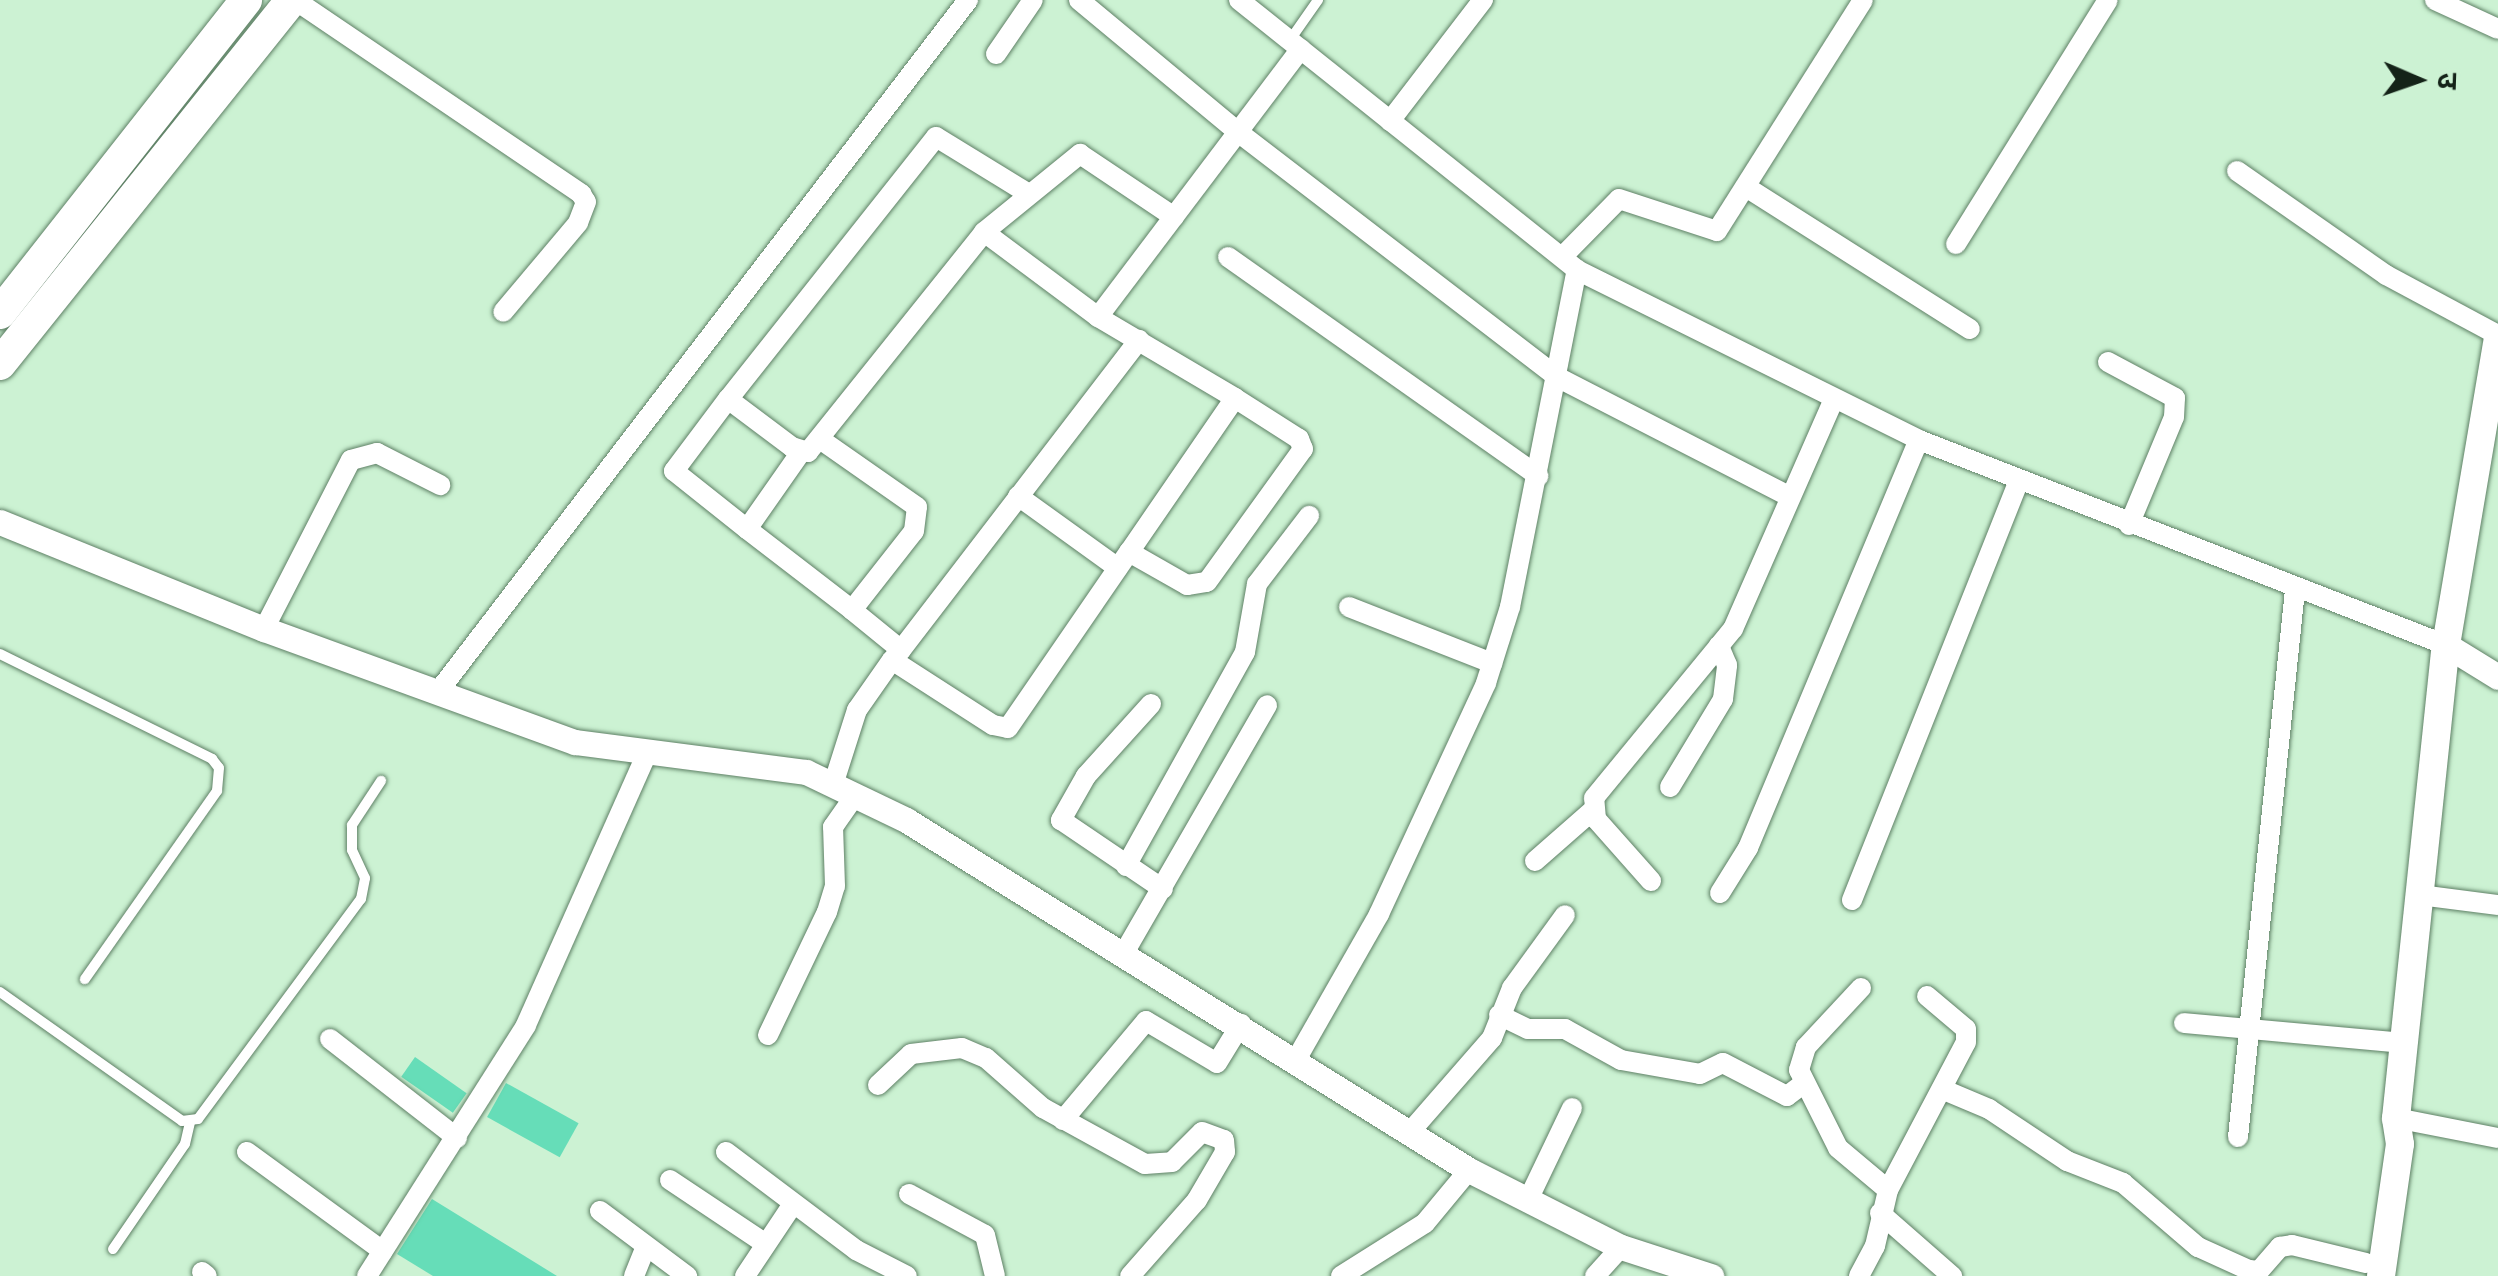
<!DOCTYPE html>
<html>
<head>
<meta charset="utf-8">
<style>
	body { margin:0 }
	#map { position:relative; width:2498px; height:1276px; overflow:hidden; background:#ccf2d3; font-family:"Asap Condensed","Noto Sans Devanagari",sans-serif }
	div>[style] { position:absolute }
	.building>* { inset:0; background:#66ddb8; transform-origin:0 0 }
	.roads { filter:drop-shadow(0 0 2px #5e8065) drop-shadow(0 0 2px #5e8065) }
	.service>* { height:10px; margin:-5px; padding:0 5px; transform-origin:5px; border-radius:5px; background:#fff }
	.minor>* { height:20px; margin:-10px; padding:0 10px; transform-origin:10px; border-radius:10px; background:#fff }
	.tertiary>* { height:25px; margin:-12.5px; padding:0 12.5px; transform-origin:12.5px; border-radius:12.5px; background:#fff }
	.secondary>* { height:28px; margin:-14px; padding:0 14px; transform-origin:14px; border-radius:14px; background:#fff }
	.trunk>* { height:32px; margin:-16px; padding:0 16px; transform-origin:16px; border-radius:16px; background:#fff }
	span { translate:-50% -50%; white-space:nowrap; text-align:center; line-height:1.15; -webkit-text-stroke:8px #ccf2d3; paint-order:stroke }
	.north { position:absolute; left:2368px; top:30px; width:100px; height:100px; -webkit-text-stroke:8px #ccf2d3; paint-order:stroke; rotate:92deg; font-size:28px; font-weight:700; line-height:40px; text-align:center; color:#142318 }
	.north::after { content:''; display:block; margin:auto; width:35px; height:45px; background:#142318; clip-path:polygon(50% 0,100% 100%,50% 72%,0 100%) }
</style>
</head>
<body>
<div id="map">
	<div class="building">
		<div style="left:415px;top:1057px;width:63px;height:24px;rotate:35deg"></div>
		<div style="left:506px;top:1083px;width:83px;height:39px;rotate:29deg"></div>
		<div style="clip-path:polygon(432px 1199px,557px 1276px,433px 1276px,397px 1254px)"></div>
	</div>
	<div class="roads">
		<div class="service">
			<div style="left:1290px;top:40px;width:49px;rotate:-55deg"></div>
			<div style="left:0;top:654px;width:237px;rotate:26.3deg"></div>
			<div style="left:212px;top:759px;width:11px;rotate:52deg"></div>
			<div style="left:219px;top:768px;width:23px;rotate:95deg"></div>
			<div style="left:217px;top:791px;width:230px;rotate:125.1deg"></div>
			<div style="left:0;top:992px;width:223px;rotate:35.3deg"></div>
			<div style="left:182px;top:1121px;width:16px;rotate:-7deg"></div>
			<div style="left:198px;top:1119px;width:274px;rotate:-53.5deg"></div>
			<div style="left:361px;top:899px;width:21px;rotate:-79deg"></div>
			<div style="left:365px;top:878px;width:31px;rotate:-115deg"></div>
			<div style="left:352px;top:850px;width:25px;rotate:-90deg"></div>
			<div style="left:352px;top:825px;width:53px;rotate:-56.6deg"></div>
			<div style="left:113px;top:1249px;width:127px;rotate:-55.6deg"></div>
			<div style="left:185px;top:1144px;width:23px;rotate:-77deg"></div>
		</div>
		<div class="minor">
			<div style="left:295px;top:0;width:346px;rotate:34.1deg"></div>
			<div style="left:581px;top:194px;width:9px;rotate:58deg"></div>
			<div style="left:586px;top:202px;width:22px;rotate:111deg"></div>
			<div style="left:578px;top:223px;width:116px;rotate:130.1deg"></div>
			<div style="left:1079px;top:0;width:207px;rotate:39.7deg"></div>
			<div style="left:1238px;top:132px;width:402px;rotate:37.5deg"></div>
			<div style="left:1557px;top:377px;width:262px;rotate:27.2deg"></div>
			<div style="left:1239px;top:0;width:433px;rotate:38.6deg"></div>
			<div style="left:1577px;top:270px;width:382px;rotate:26.4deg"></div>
			<div style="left:1919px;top:440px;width:565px;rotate:21.26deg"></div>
			<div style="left:2435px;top:0;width:69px;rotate:24.7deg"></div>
			<div style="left:996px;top:54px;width:65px;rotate:-55.6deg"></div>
			<div style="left:1390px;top:121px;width:153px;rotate:-52.5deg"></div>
			<div style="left:2237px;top:171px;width:182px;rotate:34.9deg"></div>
			<div style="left:2386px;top:275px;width:127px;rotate:28.2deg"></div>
			<div style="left:1746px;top:187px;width:265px;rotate:32.4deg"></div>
			<div style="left:1029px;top:194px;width:109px;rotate:-148.5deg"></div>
			<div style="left:936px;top:137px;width:335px;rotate:128.4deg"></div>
			<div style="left:728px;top:399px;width:80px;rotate:36.9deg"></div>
			<div style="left:792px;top:447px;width:17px;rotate:17deg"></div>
			<div style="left:808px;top:452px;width:282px;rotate:-51.3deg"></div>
			<div style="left:984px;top:232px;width:142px;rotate:36.7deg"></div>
			<div style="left:1098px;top:317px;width:336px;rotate:-52.9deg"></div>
			<div style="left:984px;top:232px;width:124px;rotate:-39.1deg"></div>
			<div style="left:1080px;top:154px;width:113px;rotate:33.8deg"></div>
			<div style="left:1956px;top:244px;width:287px;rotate:-58.1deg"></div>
			<div style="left:1228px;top:257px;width:380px;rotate:35.2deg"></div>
			<div style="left:1562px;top:257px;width:81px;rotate:-45.5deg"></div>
			<div style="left:1619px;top:199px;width:103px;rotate:18.1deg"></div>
			<div style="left:1717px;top:231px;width:273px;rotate:-57.7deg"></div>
			<div style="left:1098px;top:317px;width:159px;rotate:30.6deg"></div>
			<div style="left:1235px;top:398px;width:187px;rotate:124.5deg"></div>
			<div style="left:1129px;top:552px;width:67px;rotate:29.6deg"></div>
			<div style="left:1187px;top:585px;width:20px;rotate:-9deg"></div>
			<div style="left:1207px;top:582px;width:164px;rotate:-54.2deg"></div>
			<div style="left:1303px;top:449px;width:11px;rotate:-112deg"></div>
			<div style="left:1299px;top:439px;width:76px;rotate:-147.4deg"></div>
			<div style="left:2108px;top:362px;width:76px;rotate:28.2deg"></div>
			<div style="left:2175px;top:398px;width:19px;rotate:93deg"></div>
			<div style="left:2174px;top:417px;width:117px;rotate:112.6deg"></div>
			<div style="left:728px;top:399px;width:90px;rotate:126.9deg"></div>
			<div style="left:674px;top:471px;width:93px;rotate:38.5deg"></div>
			<div style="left:801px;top:452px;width:94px;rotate:125deg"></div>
			<div style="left:747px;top:529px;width:133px;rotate:37.6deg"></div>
			<div style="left:852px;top:610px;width:100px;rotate:-51.9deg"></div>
			<div style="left:914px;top:531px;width:24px;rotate:-83deg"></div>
			<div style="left:917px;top:507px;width:118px;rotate:-145deg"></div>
			<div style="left:1018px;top:496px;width:123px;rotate:35.8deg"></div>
			<div style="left:1349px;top:607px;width:154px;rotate:21.4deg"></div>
			<div style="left:852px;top:610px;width:63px;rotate:39.2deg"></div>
			<div style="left:901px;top:650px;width:11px;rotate:131deg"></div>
			<div style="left:264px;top:629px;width:190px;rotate:-62.8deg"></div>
			<div style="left:351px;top:460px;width:27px;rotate:-15deg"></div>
			<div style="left:377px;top:453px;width:71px;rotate:26.9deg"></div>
			<div style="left:901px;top:650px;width:391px;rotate:-52.5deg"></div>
			<div style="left:438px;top:692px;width:872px;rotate:-52.55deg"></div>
			<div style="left:1151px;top:704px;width:97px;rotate:132.1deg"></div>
			<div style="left:1086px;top:776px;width:51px;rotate:119.6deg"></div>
			<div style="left:1061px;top:820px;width:123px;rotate:34.1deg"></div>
			<div style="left:833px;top:785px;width:79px;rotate:-72.3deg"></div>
			<div style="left:857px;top:710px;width:61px;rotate:-55deg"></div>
			<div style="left:892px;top:660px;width:120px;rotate:32.8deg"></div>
			<div style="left:993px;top:725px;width:15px;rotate:11deg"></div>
			<div style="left:1008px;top:728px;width:214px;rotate:-55.5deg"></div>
			<div style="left:1670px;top:787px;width:103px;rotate:-58.9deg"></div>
			<div style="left:1723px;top:699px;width:34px;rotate:-83deg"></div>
			<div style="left:1727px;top:665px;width:21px;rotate:-113deg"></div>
			<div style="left:1535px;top:861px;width:77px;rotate:-41.3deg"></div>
			<div style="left:1126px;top:866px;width:245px;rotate:-60.9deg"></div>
			<div style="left:1245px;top:652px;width:69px;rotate:-80deg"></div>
			<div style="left:1257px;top:584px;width:86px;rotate:-52.6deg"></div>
			<div style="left:1651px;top:881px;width:83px;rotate:-131.6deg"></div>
			<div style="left:1596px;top:819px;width:21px;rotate:-95deg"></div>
			<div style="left:1594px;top:798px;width:219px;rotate:-50.6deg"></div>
			<div style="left:1733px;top:629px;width:249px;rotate:-66.3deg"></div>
			<div style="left:1720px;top:893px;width:53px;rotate:-58.1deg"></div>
			<div style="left:1748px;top:848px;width:442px;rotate:-67.3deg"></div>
			<div style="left:2420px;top:895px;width:79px;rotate:7.3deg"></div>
			<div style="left:1852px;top:900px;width:451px;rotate:-68.3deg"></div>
			<div style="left:1124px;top:953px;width:286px;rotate:-60deg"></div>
			<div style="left:1861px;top:988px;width:81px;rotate:133deg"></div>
			<div style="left:1806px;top:1047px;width:24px;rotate:107deg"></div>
			<div style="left:1799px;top:1070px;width:87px;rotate:63.4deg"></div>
			<div style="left:1838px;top:1148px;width:65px;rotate:40deg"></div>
			<div style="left:1499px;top:1015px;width:32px;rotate:26deg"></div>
			<div style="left:1528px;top:1029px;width:37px"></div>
			<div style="left:1565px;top:1029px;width:64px;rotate:29deg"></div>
			<div style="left:1621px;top:1060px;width:80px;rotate:10deg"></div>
			<div style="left:1700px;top:1074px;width:25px;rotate:-26deg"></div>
			<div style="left:1723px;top:1063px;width:72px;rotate:27.3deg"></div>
			<div style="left:1787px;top:1096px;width:20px;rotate:-37deg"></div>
			<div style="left:2184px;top:1023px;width:222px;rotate:5.2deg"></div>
			<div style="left:768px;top:1035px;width:136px;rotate:-64.4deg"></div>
			<div style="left:827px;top:912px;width:27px;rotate:-73deg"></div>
			<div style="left:835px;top:886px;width:59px;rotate:-91.9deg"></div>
			<div style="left:833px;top:827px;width:38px;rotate:-55deg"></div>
			<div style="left:330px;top:1039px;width:161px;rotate:37.9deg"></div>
			<div style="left:1297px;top:1058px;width:166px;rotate:-60.3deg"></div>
			<div style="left:1379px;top:914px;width:255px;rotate:-65.1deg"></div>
			<div style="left:1486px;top:683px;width:80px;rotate:-72.5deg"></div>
			<div style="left:1510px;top:607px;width:344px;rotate:-78.8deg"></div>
			<div style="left:878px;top:1085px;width:45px;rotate:-43.2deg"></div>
			<div style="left:911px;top:1054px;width:51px;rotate:-6.7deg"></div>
			<div style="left:962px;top:1048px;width:26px;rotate:23deg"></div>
			<div style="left:986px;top:1058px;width:76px;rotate:41.3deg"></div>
			<div style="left:1043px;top:1108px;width:116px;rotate:28.8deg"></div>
			<div style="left:1145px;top:1164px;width:27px;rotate:-4deg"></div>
			<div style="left:1172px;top:1162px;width:42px;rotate:-45deg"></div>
			<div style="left:1202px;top:1132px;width:23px;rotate:20deg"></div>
			<div style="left:1224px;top:1140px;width:12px;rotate:85deg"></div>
			<div style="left:1225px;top:1152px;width:56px;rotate:120.3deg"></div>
			<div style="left:1197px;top:1200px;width:101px;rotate:131.4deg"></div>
			<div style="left:1944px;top:1090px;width:49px;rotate:22.9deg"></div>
			<div style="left:1989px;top:1109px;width:94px;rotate:33.7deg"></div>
			<div style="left:2067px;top:1161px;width:60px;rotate:21.4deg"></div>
			<div style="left:2123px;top:1183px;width:99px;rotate:40.5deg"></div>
			<div style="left:2198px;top:1247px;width:56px;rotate:24.3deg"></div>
			<div style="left:2249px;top:1270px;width:10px;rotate:6deg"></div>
			<div style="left:2259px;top:1271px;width:32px;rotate:-49deg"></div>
			<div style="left:2280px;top:1247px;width:12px;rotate:-9deg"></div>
			<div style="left:2292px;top:1245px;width:76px;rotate:13.7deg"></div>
			<div style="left:2396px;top:1118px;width:104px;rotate:11.1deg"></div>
			<div style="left:1063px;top:1120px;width:129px;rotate:-50deg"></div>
			<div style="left:1146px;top:1021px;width:82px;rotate:30.6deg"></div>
			<div style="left:1217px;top:1063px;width:46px;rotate:-58.4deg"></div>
			<div style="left:1410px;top:1132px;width:125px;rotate:-48.9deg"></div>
			<div style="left:1492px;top:1038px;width:54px;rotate:-68.2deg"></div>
			<div style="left:1512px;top:988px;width:90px;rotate:-54deg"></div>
			<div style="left:2238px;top:1137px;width:550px;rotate:-84.05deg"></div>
			<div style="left:247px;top:1152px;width:168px;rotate:36.1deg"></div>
			<div style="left:726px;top:1152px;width:163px;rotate:37deg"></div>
			<div style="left:856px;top:1250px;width:57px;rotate:27deg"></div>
			<div style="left:670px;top:1180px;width:115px;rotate:33.7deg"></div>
			<div style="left:909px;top:1194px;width:86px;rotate:28.3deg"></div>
			<div style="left:985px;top:1235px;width:42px;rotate:76.3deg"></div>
			<div style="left:1528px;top:1200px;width:102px;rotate:-64.4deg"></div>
			<div style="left:600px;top:1211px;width:109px;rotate:36.8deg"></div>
			<div style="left:1880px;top:1213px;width:96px;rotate:41.2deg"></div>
			<div style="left:202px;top:1272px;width:6px;rotate:39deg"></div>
			<div style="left:367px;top:1276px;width:297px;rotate:-57.6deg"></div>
			<div style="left:526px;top:1025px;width:295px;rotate:-66deg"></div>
			<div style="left:634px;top:1276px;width:32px;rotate:-68deg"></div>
			<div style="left:745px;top:1276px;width:87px;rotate:-56.3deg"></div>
			<div style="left:1341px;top:1276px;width:99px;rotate:-32.2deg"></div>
			<div style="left:1425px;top:1223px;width:69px;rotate:-50.3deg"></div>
			<div style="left:1595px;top:1276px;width:39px;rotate:-48deg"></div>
			<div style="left:1859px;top:1276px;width:34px;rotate:-62deg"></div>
			<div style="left:1875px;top:1246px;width:57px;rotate:-76.9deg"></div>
			<div style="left:1888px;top:1190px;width:167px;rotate:-62.2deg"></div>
			<div style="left:1966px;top:1042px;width:13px;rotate:-90deg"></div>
			<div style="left:1966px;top:1029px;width:51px;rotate:-139.8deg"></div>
		</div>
		<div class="tertiary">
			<div style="left:0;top:522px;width:285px;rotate:22.1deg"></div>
			<div style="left:264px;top:629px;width:331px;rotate:20deg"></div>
			<div style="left:575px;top:742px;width:233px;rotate:7.4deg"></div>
			<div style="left:806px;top:772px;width:111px;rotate:25.6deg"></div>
			<div style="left:906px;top:820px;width:663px;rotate:31.87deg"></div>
			<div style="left:1469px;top:1170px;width:170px;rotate:26.9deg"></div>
			<div style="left:1621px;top:1247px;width:95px;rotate:17.9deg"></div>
			<div style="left:2446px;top:645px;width:61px;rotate:31.6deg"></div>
		</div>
		<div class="secondary">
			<div style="left:2381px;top:1276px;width:133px;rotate:-81.8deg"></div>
			<div style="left:2400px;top:1144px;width:26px;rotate:-99deg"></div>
			<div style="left:2396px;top:1118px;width:476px;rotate:-84deg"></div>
			<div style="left:2446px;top:645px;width:310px;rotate:-80.4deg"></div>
		</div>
		<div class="trunk">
			<div style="left:0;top:313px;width:398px;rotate:-51.8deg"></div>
			<div style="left:0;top:364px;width:467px;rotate:-51.3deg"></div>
		</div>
	</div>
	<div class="north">उ</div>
</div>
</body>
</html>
